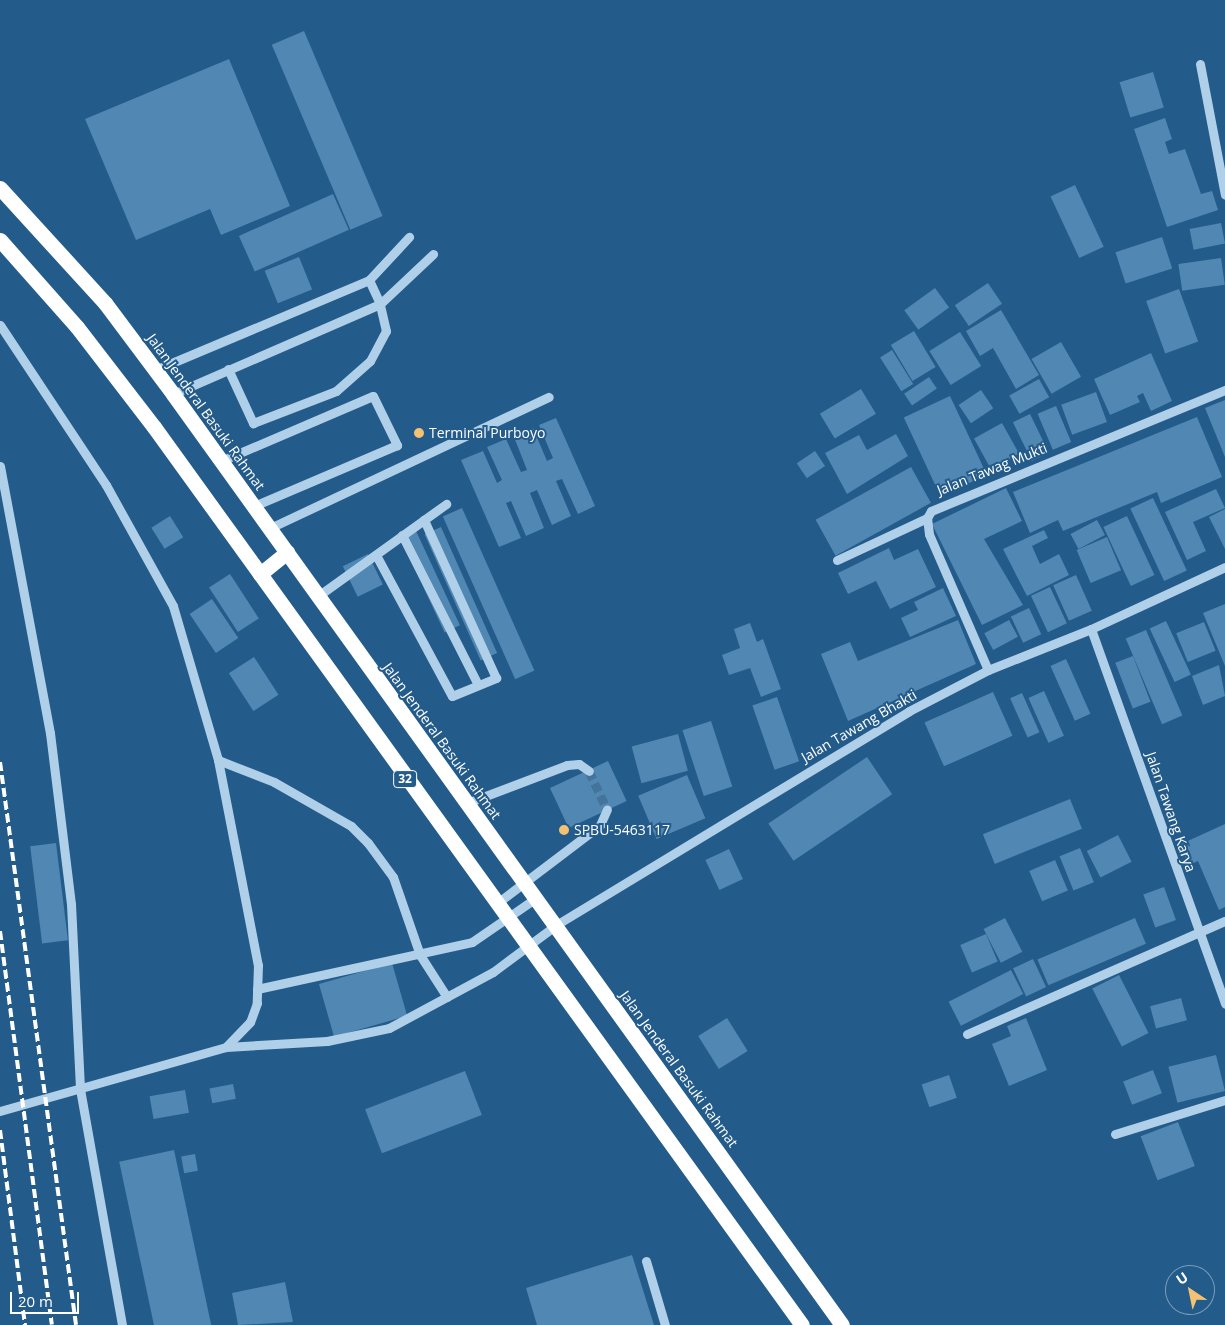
<!DOCTYPE html>
<style>
body{margin:0}
#map{position:relative;width:1225px;height:1325px;overflow:hidden;background:#235b8a;font-family:"Open Sans",sans-serif}
div>[style]{position:absolute}
.building>*{inset:0;background:#5087b3;transform-origin:0 0}
.minor-tunnel>*{height:9px;margin-top:-4.5px;transform-origin:0;background:repeating-linear-gradient(90deg,#44749c 0 9px,transparent 0 13.5px)}
.minor>*{height:9px;margin:-4.5px;padding:0 4.5px;transform-origin:4.5px;border-radius:4.5px;background:#b0d0ea}
.highway>*{height:15px;margin:-7.5px;padding:0 7.5px;transform-origin:7.5px;border-radius:7.5px;background:#fff}
.rail>*{height:4px;margin-top:-2px;transform-origin:0;background:repeating-linear-gradient(90deg,#fff 0 9px,transparent 0 13px)}
.dots>*{width:14px;height:14px;translate:-50% -50%;box-sizing:border-box;border:2px solid #235b8a;border-radius:50%}
span{translate:-50% -50%;white-space:nowrap;text-align:center;line-height:1.15;-webkit-text-stroke:4px #235b8a;paint-order:stroke}
.shield-label span{padding:1px 4px;background:#235b8a;border:1px solid;border-radius:4px;-webkit-text-stroke-width:0}
.shield-label{font-size:12px;color:#fff;font-weight:700}
.street-label{font-size:14px;color:#fff}
.poi-label{font-size:14px;color:#fff}
.left{translate:0 -50%;text-align:left}
.north{position:absolute;left:1165px;top:1265px;width:50px;height:50px;box-sizing:border-box;background:#235b8a;border:1px solid #7b9db9;border-radius:50%;rotate:326deg;font-size:14px;font-weight:700;line-height:20px;text-align:center;color:#fff}
.north::after{content:'';display:block;margin:auto;width:18px;height:22px;background:#f5c273;clip-path:polygon(50% 0,100% 100%,50% 72%,0 100%)}
.scale{position:absolute;left:10px;top:1292px;width:69px;height:22px;box-sizing:border-box;border:2px solid #fff;border-top:0;padding-left:6px;font-size:15px;line-height:18px;white-space:nowrap;color:#fff;-webkit-text-stroke:4px #235b8a;paint-order:stroke}
</style>
<div id="map">
<div class="building">
<i style="left:304px;top:31px;width:201px;height:35px;rotate:67deg"></i>
<i style="clip-path:polygon(229px 59px,290px 206px,221px 235px,210px 209px,136px 240px,85px 119px)"></i>
<i style="left:1153px;top:72px;width:37px;height:35px;rotate:73deg"></i>
<i style="clip-path:polygon(1165px 118px,1172px 139px,1165px 142px,1169px 154px,1185px 149px,1201px 194px,1212px 191px,1218px 210px,1167px 227px,1134px 129px)"></i>
<i style="left:1075px;top:185px;width:68px;height:27px;rotate:65deg"></i>
<i style="left:333px;top:194px;width:39px;height:103px;rotate:66deg"></i>
<i style="left:1221px;top:223px;width:21px;height:32px;rotate:79deg"></i>
<i style="left:1162px;top:237px;width:33px;height:49px;rotate:72deg"></i>
<i style="left:299px;top:257px;width:35px;height:37px;rotate:68deg"></i>
<i style="left:1221px;top:258px;width:27px;height:43px;rotate:82deg"></i>
<i style="left:988px;top:283px;width:25px;height:40px;rotate:56deg"></i>
<i style="left:935px;top:288px;width:24px;height:38px;rotate:54deg"></i>
<i style="left:1179px;top:289px;width:56px;height:35px;rotate:70deg"></i>
<i style="clip-path:polygon(1001px 310px,1039px 375px,1016px 389px,993px 348px,980px 356px,966px 331px)"></i>
<i style="left:914px;top:331px;width:42px;height:27px;rotate:59deg"></i>
<i style="left:960px;top:332px;width:40px;height:36px;rotate:58deg"></i>
<i style="left:1061px;top:342px;width:40px;height:34px;rotate:60deg"></i>
<i style="left:892px;top:350px;width:40px;height:14px;rotate:58deg"></i>
<i style="clip-path:polygon(1151px 353px,1172px 401px,1151px 411px,1143px 393px,1137px 396px,1140px 402px,1110px 415px,1094px 379px)"></i>
<i style="left:929px;top:377px;width:14px;height:30px;rotate:56deg"></i>
<i style="left:1039px;top:379px;width:21px;height:34px;rotate:61deg"></i>
<i style="left:861px;top:389px;width:29px;height:48px;rotate:59deg"></i>
<i style="left:981px;top:390px;width:22px;height:27px;rotate:56deg"></i>
<i style="left:1096px;top:392px;width:32px;height:37px;rotate:70deg"></i>
<i style="left:950px;top:396px;width:87px;height:51px;rotate:65deg"></i>
<i style="clip-path:polygon(1225px 400px,1225px 457px,1205px 408px)"></i>
<i style="left:1056px;top:406px;width:39px;height:20px;rotate:67deg"></i>
<i style="left:1030px;top:414px;width:43px;height:19px;rotate:64deg"></i>
<i style="clip-path:polygon(1197px 417px,1222px 477px,1161px 503px,1157px 492px,1063px 531px,1058px 520px,1030px 533px,1013px 492px)"></i>
<i style="clip-path:polygon(556px 418px,595px 506px,578px 514px,562px 479px,556px 481px,571px 516px,552px 525px,537px 490px,530px 493px,544px 528px,526px 536px,511px 501px,506px 503px,521px 538px,499px 547px,461px 460px,483px 451px,497px 483px,502px 480px,487px 447px,506px 439px,521px 472px,527px 470px,514px 437px,533px 428px,547px 461px,553px 458px,539px 425px)"></i>
<i style="left:1002px;top:423px;width:35px;height:32px;rotate:61deg"></i>
<i style="clip-path:polygon(896px 434px,908px 456px,847px 494px,825px 453px,859px 435px,867px 450px)"></i>
<i style="left:815px;top:451px;width:18px;height:22px;rotate:56deg"></i>
<i style="left:911px;top:467px;width:41px;height:109px;rotate:61deg"></i>
<i style="clip-path:polygon(1006px 488px,1022px 521px,984px 539px,1023px 605px,982px 625px,932px 524px)"></i>
<i style="clip-path:polygon(1216px 489px,1225px 508px,1193px 522px,1206px 551px,1187px 560px,1165px 512px)"></i>
<i style="left:1153px;top:498px;width:80px;height:25px;rotate:65deg"></i>
<i style="left:462px;top:508px;width:178px;height:21px;rotate:66deg"></i>
<i style="clip-path:polygon(1225px 509px,1225px 549px,1209px 517px)"></i>
<i style="left:170px;top:516px;width:25px;height:22px;rotate:58deg"></i>
<i style="left:1127px;top:516px;width:65px;height:26px;rotate:65deg"></i>
<i style="left:1097px;top:520px;width:17px;height:30px;rotate:62deg"></i>
<i style="left:441px;top:527px;width:138px;height:18px;rotate:66deg"></i>
<i style="clip-path:polygon(1044px 530px,1048px 538px,1032px 546px,1040px 564px,1059px 554px,1069px 575px,1027px 596px,1003px 549px)"></i>
<i style="left:416px;top:531px;width:104px;height:17px;rotate:65deg"></i>
<i style="left:1107px;top:537px;width:36px;height:33px;rotate:67deg"></i>
<i style="clip-path:polygon(889px 548px,894px 560px,918px 549px,936px 587px,890px 609px,876px 581px,848px 594px,838px 573px)"></i>
<i style="left:368px;top:554px;width:34px;height:28px;rotate:64deg"></i>
<i style="left:230px;top:574px;width:53px;height:25px;rotate:57deg"></i>
<i style="left:1076px;top:575px;width:39px;height:25px;rotate:66deg"></i>
<i style="left:1050px;top:587px;width:40px;height:21px;rotate:65deg"></i>
<i style="clip-path:polygon(943px 588px,956px 616px,910px 637px,901px 618px,918px 610px,914px 602px)"></i>
<i style="left:212px;top:599px;width:47px;height:27px;rotate:56deg"></i>
<i style="clip-path:polygon(1225px 604px,1225px 666px,1203px 613px)"></i>
<i style="left:1029px;top:608px;width:29px;height:20px;rotate:65deg"></i>
<i style="clip-path:polygon(958px 620px,976px 664px,848px 721px,821px 654px,850px 642px,858px 661px)"></i>
<i style="left:1009px;top:620px;width:19px;height:28px;rotate:62deg"></i>
<i style="left:1166px;top:621px;width:59px;height:18px;rotate:65deg"></i>
<i style="left:1204px;top:622px;width:31px;height:30px;rotate:68deg"></i>
<i style="clip-path:polygon(750px 623px,757px 642px,763px 639px,781px 689px,761px 697px,750px 668px,729px 675px,722px 655px,740px 648px,734px 629px)"></i>
<i style="left:1146px;top:630px;width:93px;height:22px;rotate:67deg"></i>
<i style="left:1133px;top:656px;width:49px;height:19px;rotate:69deg"></i>
<i style="left:254px;top:657px;width:45px;height:30px;rotate:57deg"></i>
<i style="left:1066px;top:659px;width:60px;height:17px;rotate:66deg"></i>
<i style="clip-path:polygon(1219px 665px,1225px 696px,1203px 705px,1192px 676px)"></i>
<i style="left:1044px;top:691px;width:49px;height:17px;rotate:66deg"></i>
<i style="left:993px;top:692px;width:48px;height:75px;rotate:66deg"></i>
<i style="left:1022px;top:693px;width:43px;height:13px;rotate:66deg"></i>
<i style="left:777px;top:697px;width:68px;height:26px;rotate:71deg"></i>
<i style="left:711px;top:721px;width:69px;height:30px;rotate:72deg"></i>
<i style="left:678px;top:734px;width:38px;height:48px;rotate:75deg"></i>
<i style="left:867px;top:757px;width:45px;height:119px;rotate:56deg"></i>
<i style="left:608px;top:761px;width:44px;height:64px;rotate:65deg"></i>
<i style="left:687px;top:775px;width:47px;height:53px;rotate:67deg"></i>
<i style="left:1070px;top:799px;width:32px;height:94px;rotate:68deg"></i>
<i style="clip-path:polygon(1225px 824px,1225px 907px,1219px 910px,1198px 861px,1189px 865px,1179px 845px)"></i>
<i style="left:1118px;top:835px;width:30px;height:35px;rotate:63deg"></i>
<i style="left:56px;top:843px;width:98px;height:26px;rotate:83deg"></i>
<i style="left:1080px;top:848px;width:37px;height:22px;rotate:68deg"></i>
<i style="left:729px;top:849px;width:33px;height:26px;rotate:65deg"></i>
<i style="left:1055px;top:860px;width:33px;height:28px;rotate:67deg"></i>
<i style="left:1164px;top:887px;width:35px;height:22px;rotate:70deg"></i>
<i style="left:1005px;top:918px;width:38px;height:24px;rotate:63deg"></i>
<i style="left:1135px;top:918px;width:28px;height:106px;rotate:67deg"></i>
<i style="left:986px;top:934px;width:30px;height:28px;rotate:67deg"></i>
<i style="left:1033px;top:959px;width:31px;height:22px;rotate:65deg"></i>
<i style="left:392px;top:963px;width:55px;height:76px;rotate:74deg"></i>
<i style="left:1011px;top:970px;width:27px;height:70px;rotate:63deg"></i>
<i style="left:1119px;top:975px;width:65px;height:30px;rotate:63deg"></i>
<i style="left:1181px;top:998px;width:23px;height:32px;rotate:75deg"></i>
<i style="left:727px;top:1018px;width:39px;height:34px;rotate:58deg"></i>
<i style="clip-path:polygon(1026px 1018px,1047px 1070px,1009px 1086px,992px 1044px,1011px 1036px,1007px 1026px)"></i>
<i style="left:1216px;top:1055px;width:37px;height:49px;rotate:76deg"></i>
<i style="left:1153px;top:1070px;width:25px;height:32px;rotate:69deg"></i>
<i style="left:465px;top:1071px;width:47px;height:107px;rotate:69deg"></i>
<i style="left:949px;top:1075px;width:24px;height:29px;rotate:71deg"></i>
<i style="left:233px;top:1084px;width:15px;height:24px;rotate:79deg"></i>
<i style="left:185px;top:1090px;width:23px;height:36px;rotate:80deg"></i>
<i style="left:1178px;top:1122px;width:47px;height:40px;rotate:69deg"></i>
<i style="left:174px;top:1150px;width:179px;height:56px;rotate:78deg"></i>
<i style="left:195px;top:1154px;width:17px;height:14px;rotate:80deg"></i>
<i style="clip-path:polygon(632px 1255px,654px 1325px,537px 1325px,526px 1288px)"></i>
<i style="clip-path:polygon(285px 1282px,293px 1322px,238px 1325px,232px 1293px)"></i>
</div>
<div class="minor-tunnel">
<i style="left:589px;top:771px;width:42px;rotate:64.7deg"></i>
</div>
<div class="minor">
<i style="left:1200px;top:64px;width:133px;rotate:79.2deg"></i>
<i style="left:369px;top:280px;width:59px;rotate:-47.1deg"></i>
<i style="left:0;top:325px;width:192px;rotate:56.5deg"></i>
<i style="left:106px;top:485px;width:138px;rotate:61deg"></i>
<i style="left:173px;top:606px;width:160px;rotate:73.7deg"></i>
<i style="left:218px;top:760px;width:209px;rotate:79deg"></i>
<i style="left:258px;top:965px;width:38px;rotate:92deg"></i>
<i style="left:257px;top:1003px;width:20px;rotate:110deg"></i>
<i style="left:250px;top:1022px;width:35px;rotate:134deg"></i>
<i style="left:226px;top:1047px;width:235px;rotate:164.2deg"></i>
<i style="left:228px;top:369px;width:60px;rotate:65.2deg"></i>
<i style="left:253px;top:423px;width:89px;rotate:-21.1deg"></i>
<i style="left:336px;top:391px;width:45px;rotate:-41.4deg"></i>
<i style="left:370px;top:361px;width:34px;rotate:-62deg"></i>
<i style="left:386px;top:331px;width:28px;rotate:-103deg"></i>
<i style="left:380px;top:304px;width:73px;rotate:-43.3deg"></i>
<i style="left:155px;top:370px;width:232px;rotate:-22.8deg"></i>
<i style="left:369px;top:280px;width:26px;rotate:65deg"></i>
<i style="left:380px;top:304px;width:226px;rotate:156.5deg"></i>
<i style="left:221px;top:461px;width:165px;rotate:-23.2deg"></i>
<i style="left:373px;top:396px;width:55px;rotate:63.9deg"></i>
<i style="left:397px;top:445px;width:155px;rotate:156.9deg"></i>
<i style="left:0;top:466px;width:272px;rotate:79.4deg"></i>
<i style="left:50px;top:733px;width:172px;rotate:83deg"></i>
<i style="left:71px;top:904px;width:185px;rotate:87.2deg"></i>
<i style="left:80px;top:1089px;width:240px;rotate:79.9deg"></i>
<i style="left:270px;top:528px;width:308px;rotate:-25.2deg"></i>
<i style="left:402px;top:535px;width:168px;rotate:63.1deg"></i>
<i style="left:376px;top:555px;width:160px;rotate:61.7deg"></i>
<i style="left:452px;top:696px;width:48px;rotate:-22.2deg"></i>
<i style="left:496px;top:678px;width:174px;rotate:-114.5deg"></i>
<i style="left:837px;top:560px;width:99px;rotate:-25deg"></i>
<i style="left:318px;top:596px;width:158px;rotate:-35.7deg"></i>
<i style="left:1091px;top:629px;width:398px;rotate:70.3deg"></i>
<i style="left:988px;top:670px;width:148px;rotate:-113.5deg"></i>
<i style="left:929px;top:534px;width:16px;rotate:-97deg"></i>
<i style="left:927px;top:518px;width:8px;rotate:-60deg"></i>
<i style="left:931px;top:511px;width:318px;rotate:-22.4deg"></i>
<i style="left:218px;top:760px;width:60px;rotate:21.4deg"></i>
<i style="left:274px;top:782px;width:89px;rotate:29.7deg"></i>
<i style="left:351px;top:826px;width:24px;rotate:45deg"></i>
<i style="left:368px;top:843px;width:42px;rotate:53.7deg"></i>
<i style="left:393px;top:877px;width:83px;rotate:70.9deg"></i>
<i style="left:420px;top:955px;width:50px;rotate:57.3deg"></i>
<i style="left:467px;top:803px;width:107px;rotate:-20.8deg"></i>
<i style="left:567px;top:765px;width:12px;rotate:-5deg"></i>
<i style="left:579px;top:764px;width:12px;rotate:35deg"></i>
<i style="left:496px;top:904px;width:131px;rotate:-37.2deg"></i>
<i style="left:600px;top:825px;width:17px;rotate:-66deg"></i>
<i style="left:257px;top:989px;width:220px;rotate:-12.3deg"></i>
<i style="left:472px;top:942px;width:78px;rotate:-34.5deg"></i>
<i style="left:967px;top:1034px;width:282px;rotate:-23.7deg"></i>
<i style="left:226px;top:1047px;width:101px;rotate:-3.4deg"></i>
<i style="left:327px;top:1041px;width:63px;rotate:-11.8deg"></i>
<i style="left:389px;top:1028px;width:118px;rotate:-28.3deg"></i>
<i style="left:493px;top:972px;width:79px;rotate:-36.7deg"></i>
<i style="left:556px;top:925px;width:413px;rotate:-31.2deg"></i>
<i style="left:909px;top:711px;width:89px;rotate:-27.4deg"></i>
<i style="left:988px;top:670px;width:111px;rotate:-21.7deg"></i>
<i style="left:1091px;top:629px;width:148px;rotate:-24.8deg"></i>
<i style="left:1115px;top:1134px;width:115px;rotate:-17.2deg"></i>
<i style="left:646px;top:1261px;width:67px;rotate:73.5deg"></i>
</div>
<div class="highway">
<i style="left:0;top:188px;width:156px;rotate:47.6deg"></i>
<i style="left:105px;top:303px;width:114px;rotate:53.2deg"></i>
<i style="left:173px;top:394px;width:1146px;rotate:54.3deg"></i>
<i style="left:0;top:240px;width:116px;rotate:48.5deg"></i>
<i style="left:77px;top:327px;width:126px;rotate:52.4deg"></i>
<i style="left:154px;top:427px;width:1107px;rotate:54.19deg"></i>
<i style="left:260px;top:574px;width:35px;rotate:-39deg"></i>
</div>
<div class="rail">
<i style="left:0;top:762px;width:568px;rotate:82.31deg"></i>
<i style="left:0;top:931px;width:397px;rotate:82.5deg"></i>
<i style="left:0;top:1130px;width:197px;rotate:82.7deg"></i>
</div>
<div class="dots">
<i style="left:419px;top:433px;background:#f5c273"></i>
<i style="left:564px;top:830px;background:#f5c273"></i>
</div>
<div class="shield-label">
<span style="left:405px;top:779px">32</span>
</div>
<div class="street-label">
<span style="left:206px;top:412px;rotate:54deg">Jalan Jenderal Basuki Rahmat</span>
<span style="left:992px;top:469px;rotate:-22deg">Jalan Tawag Mukti</span>
<span style="left:859px;top:726px;rotate:-30deg">Jalan Tawang Bhakti</span>
<span style="left:442px;top:741px;rotate:54deg">Jalan Jenderal Basuki Rahmat</span>
<span style="left:1171px;top:812px;rotate:71deg">Jalan Tawang Karya</span>
<span style="left:679px;top:1069px;rotate:54deg">Jalan Jenderal Basuki Rahmat</span>
</div>
<div class="poi-label">
<span class="left" style="left:429px;top:433px">Terminal Purboyo</span>
<span class="left" style="left:574px;top:830px">SPBU-5463117</span>
</div>
<div class="north">U</div>
<div class="scale">20 m</div>
</div>
